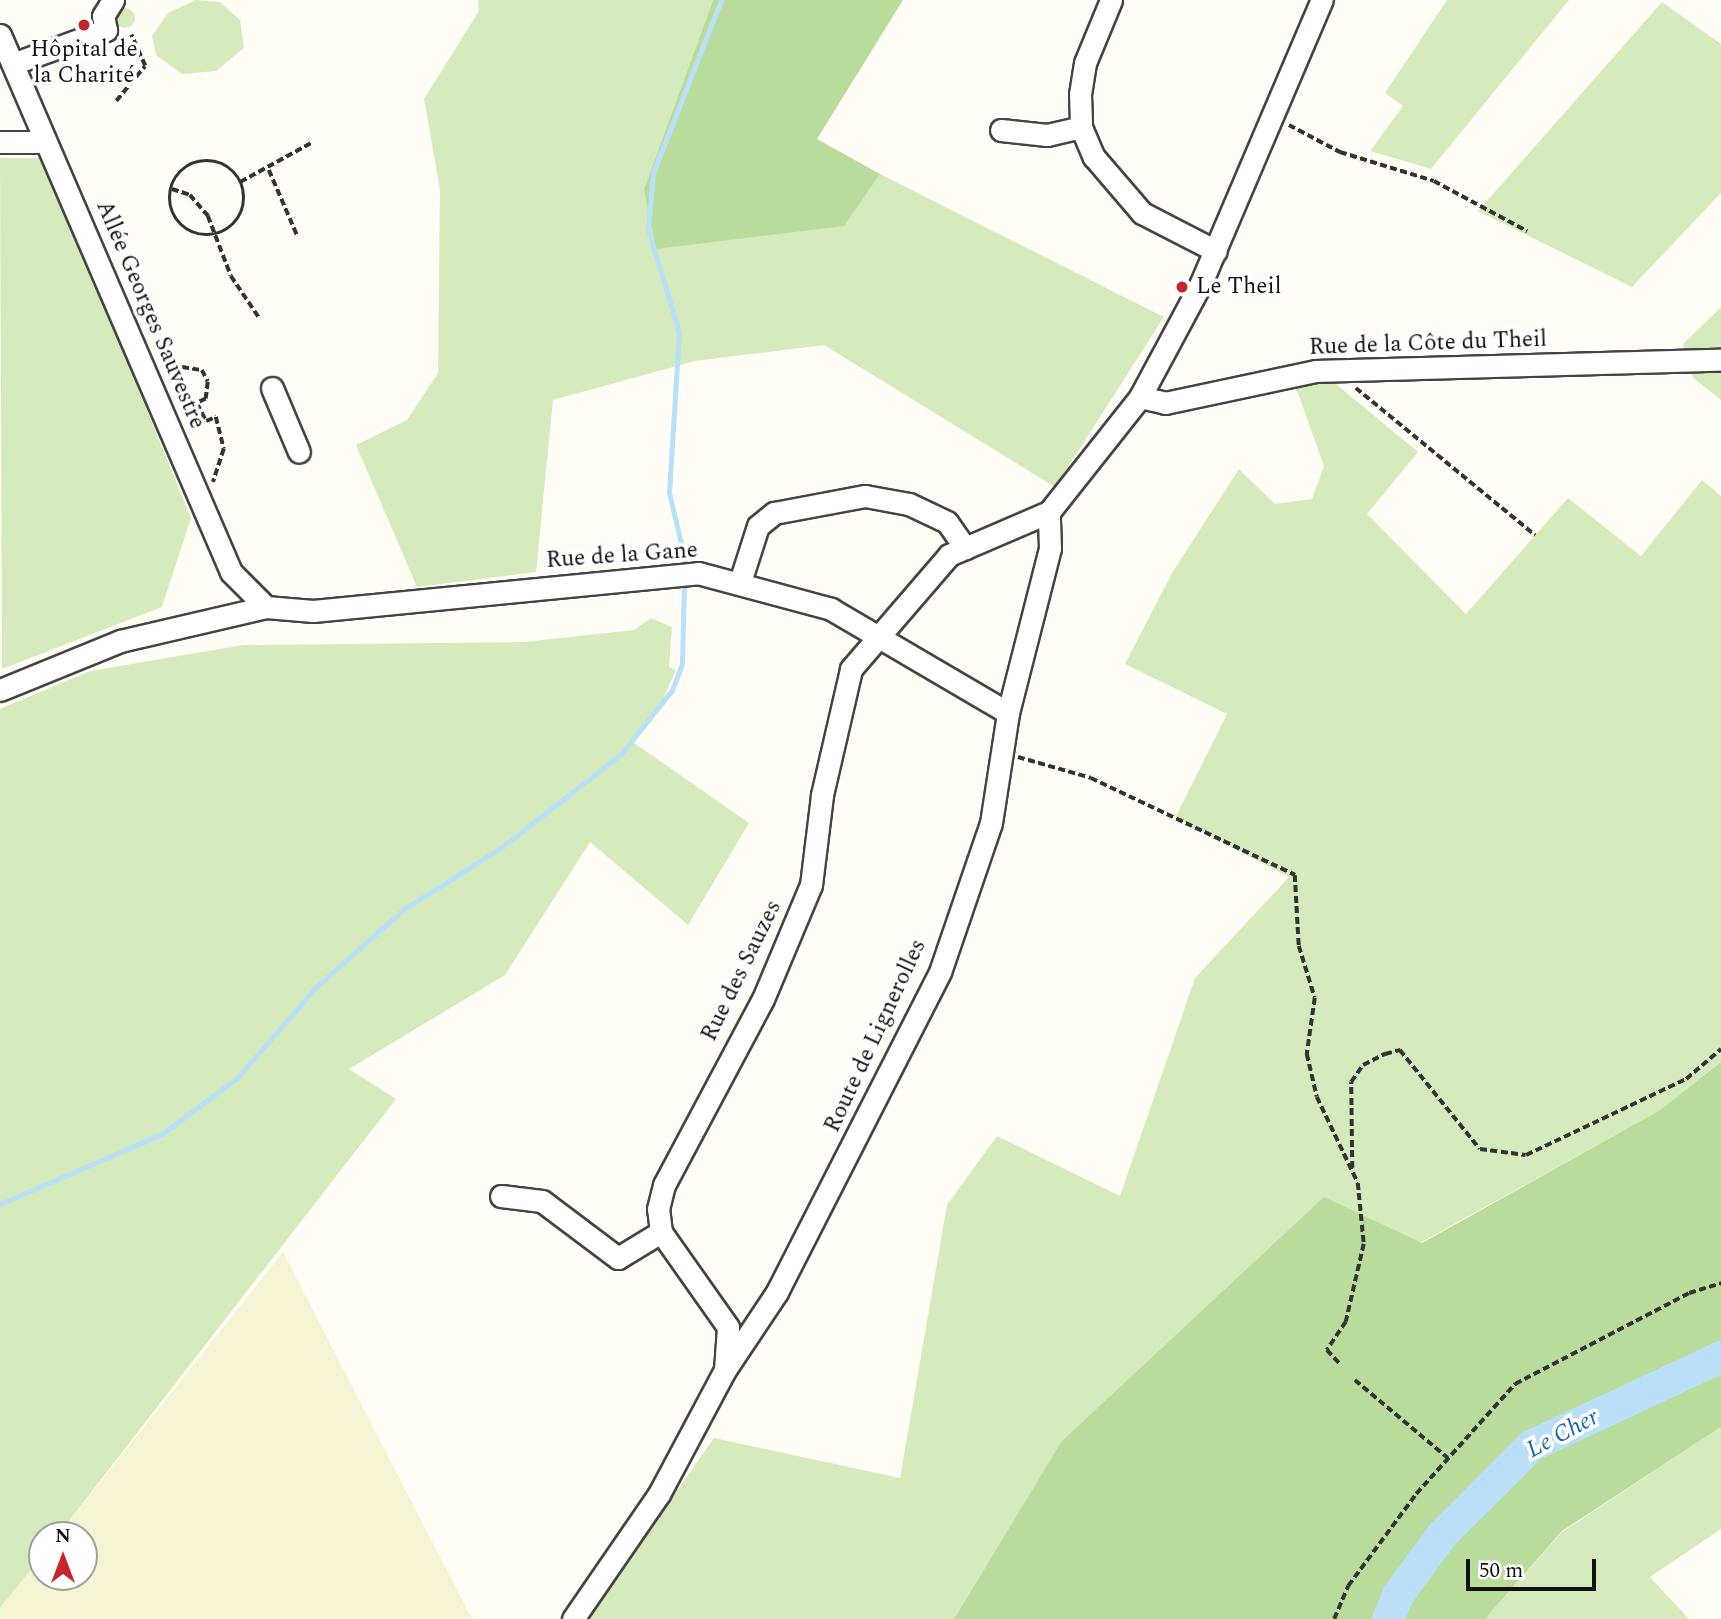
<!DOCTYPE html>
<meta charset="utf-8">
<style>
body{margin:0}
#map{position:relative;width:1721px;height:1619px;overflow:hidden;background:#fffdf5;font-family:Spectral,serif}
div>[style]{position:absolute}
.farmland>*{inset:0;background:#f6f3d4}
.green>*{inset:0;background:#d5ebbd}
.round{border-radius:50%}
.forest>*{inset:0;background:#b9dc9c}
.stream>*{height:5px;margin:-2.5px;padding:0 2.5px;transform-origin:2.5px;border-radius:2.5px;background:#b9e0f7}
.river>*{height:32px;margin:-16px;padding:0 16px;transform-origin:16px;border-radius:16px;background:#b9e0f7}
.path>*{height:3.5px;margin-top:-1.75px;transform-origin:0;background:repeating-linear-gradient(90deg,#333 0 7px,transparent 0 10.5px)}
.path>.ring{margin:-1.75px;padding:0;box-sizing:content-box;background:none;border:3.5px solid #333;border-radius:50%}
.roads{filter:drop-shadow(2px 0 #444) drop-shadow(-2px 0 #444) drop-shadow(0 2px #444) drop-shadow(0 -2px #444)}
.minor>*{height:21px;margin:-10.5px;padding:0 10.5px;transform-origin:10.5px;border-radius:10.5px;background:#fff}
.dots>*{width:19px;height:19px;translate:-50% -50%;box-sizing:border-box;border:4px solid #fff;border-radius:50%}
span{translate:-50% -50%;white-space:nowrap;text-align:center;line-height:1.15;-webkit-text-stroke:7px #fff;paint-order:stroke}
.poi-label{font-size:23px;color:#111}
.left{translate:0 -50%;text-align:left}
.street-label{font-size:23px;color:#111}
.water-label{font-size:24px;color:#1768a6;font-style:italic}
.north{position:absolute;left:28px;top:1521px;width:70px;height:70px;box-sizing:border-box;background:#fff;border:2px solid #a0a0a0;border-radius:50%;rotate:0deg;font-size:19px;font-weight:700;line-height:28px;text-align:center;color:#111}
.north::after{content:'';display:block;margin:auto;width:24px;height:32px;background:#c4262e;clip-path:polygon(50% 0,100% 100%,50% 72%,0 100%)}
.scale{position:absolute;left:1466px;top:1559px;width:130px;height:32px;box-sizing:border-box;border:4px solid #111;border-top:0;padding-left:9px;font-size:21px;line-height:24px;white-space:nowrap;color:#111;-webkit-text-stroke:5px #fff;paint-order:stroke}
</style>
<div id="map">
<div class="farmland">
<i style="clip-path:polygon(283px 1252px,472px 1619px,0 1619px,0 1608px,42px 1556px,42px 1577px,84px 1577px,84px 1535px,58px 1535px)"></i>
</div>
<div class="green">
<i style="clip-path:polygon(196px 0,220px 2px,240px 20px,244px 48px,216px 71px,182px 74px,156px 55px,152px 36px,168px 13px)"></i>
<i style="clip-path:polygon(478px 0,713px 0,644px 189px,843px 226px,880px 174px,1164px 317px,1055px 487px,824px 345px,695px 361px,553px 400px,536px 572px,417px 587px,356px 445px,407px 420px,438px 373px,440px 190px,424px 99px,479px 11px)"></i>
<i style="clip-path:polygon(1447px 0,1569px 0,1431px 169px,1370px 151px,1403px 106px,1385px 93px)"></i>
<i style="clip-path:polygon(1662px 2px,1721px 44px,1721px 193px,1632px 287px,1478px 211px)"></i>
<i class="round" style="left:115px;top:8px;width:20px;height:20px"></i>
<i style="clip-path:polygon(0 158px,44px 158px,191px 518px,162px 607px,2px 669px)"></i>
<i style="clip-path:polygon(1721px 307px,1721px 400px,1693px 378px,1683px 344px)"></i>
<i style="clip-path:polygon(1330px 379px,1418px 452px,1367px 514px,1466px 614px,1568px 498px,1641px 556px,1702px 480px,1721px 496px,1721px 1062px,1660px 1110px,1061px 1442px,954px 1619px,587px 1619px,714px 1438px,900px 1478px,947px 1205px,997px 1136px,1120px 1196px,1195px 978px,1289px 877px,1175px 818px,1227px 714px,1125px 664px,1172px 573px,1239px 469px,1275px 504px,1312px 499px,1324px 466px,1295px 385px)"></i>
<i style="clip-path:polygon(651px 618px,672px 627px,669px 667px,676px 670px,657px 713px,630px 740px,749px 823px,688px 925px,590px 842px,505px 975px,349px 1069px,396px 1099px,58px 1535px,42px 1535px,42px 1556px,0 1608px,0 709px,90px 671px,243px 645px,524px 642px,634px 630px)"></i>
<i style="clip-path:polygon(1721px 1427px,1721px 1529px,1650px 1577px,1689px 1619px,1485px 1619px,1562px 1532px)"></i>
</div>
<div class="forest">
<i style="clip-path:polygon(713px 0,903px 0,817px 139px,880px 174px,844px 226px,656px 249px,644px 189px)"></i>
<i style="clip-path:polygon(1721px 1062px,1721px 1427px,1562px 1531px,1485px 1619px,954px 1619px,1061px 1442px,1324px 1197px,1422px 1243px,1660px 1110px)"></i>
</div>
<div class="stream">
<i style="left:685px;top:561px;width:71px;rotate:-103.1deg"></i>
<i style="left:669px;top:492px;width:160px;rotate:-86.4deg"></i>
<i style="left:679px;top:332px;width:108px;rotate:-106.8deg"></i>
<i style="left:648px;top:229px;width:56px;rotate:-84.9deg"></i>
<i style="left:653px;top:173px;width:186px;rotate:-68.5deg"></i>
<i style="left:0;top:1204px;width:176px;rotate:-23.4deg"></i>
<i style="left:162px;top:1134px;width:94px;rotate:-36.7deg"></i>
<i style="left:237px;top:1078px;width:121px;rotate:-49deg"></i>
<i style="left:316px;top:987px;width:118px;rotate:-41.6deg"></i>
<i style="left:404px;top:909px;width:116px;rotate:-32.3deg"></i>
<i style="left:502px;top:847px;width:151px;rotate:-38deg"></i>
<i style="left:621px;top:754px;width:82px;rotate:-51.4deg"></i>
<i style="left:672px;top:690px;width:28px;rotate:-69deg"></i>
<i style="left:682px;top:664px;width:80px;rotate:-88.6deg"></i>
</div>
<div class="river">
<i style="left:1388px;top:1619px;width:26px;rotate:-67deg"></i>
<i style="left:1398px;top:1595px;width:76px;rotate:-53.6deg"></i>
<i style="left:1443px;top:1534px;width:124px;rotate:-45deg"></i>
<i style="left:1531px;top:1446px;width:210px;rotate:-25.1deg"></i>
</div>
<div class="path">
<i style="left:116px;top:101px;width:45px;rotate:-50.4deg"></i>
<i style="left:145px;top:66px;width:34px;rotate:-114deg"></i>
<i style="left:1289px;top:125px;width:58px;rotate:27.9deg"></i>
<i style="left:1340px;top:152px;width:98px;rotate:17.1deg"></i>
<i style="left:1434px;top:181px;width:106px;rotate:28.3deg"></i>
<i class="ring" style="left:170px;top:161px;width:70.5px;height:70.5px"></i>
<i style="left:269px;top:170px;width:71px;rotate:66.7deg"></i>
<i style="left:240px;top:182px;width:83px;rotate:-28.7deg"></i>
<i style="left:172px;top:189px;width:19px;rotate:18deg"></i>
<i style="left:190px;top:195px;width:28px;rotate:49deg"></i>
<i style="left:208px;top:216px;width:64px;rotate:69deg"></i>
<i style="left:231px;top:276px;width:52px;rotate:56deg"></i>
<i style="left:182px;top:367px;width:20px;rotate:9deg"></i>
<i style="left:202px;top:370px;width:13px;rotate:63deg"></i>
<i style="left:208px;top:382px;width:17px;rotate:97deg"></i>
<i style="left:206px;top:399px;width:10px;rotate:156deg"></i>
<i style="left:197px;top:403px;width:20px;rotate:63deg"></i>
<i style="left:206px;top:421px;width:11px;rotate:-22deg"></i>
<i style="left:216px;top:417px;width:33px;rotate:76deg"></i>
<i style="left:224px;top:449px;width:35px;rotate:108deg"></i>
<i style="left:1356px;top:388px;width:232px;rotate:39.4deg"></i>
<i style="left:1018px;top:757px;width:76px;rotate:16deg"></i>
<i style="left:1091px;top:778px;width:226px;rotate:25.4deg"></i>
<i style="left:1295px;top:875px;width:71px;rotate:86.8deg"></i>
<i style="left:1299px;top:946px;width:54px;rotate:72.9deg"></i>
<i style="left:1315px;top:998px;width:57px;rotate:98.1deg"></i>
<i style="left:1307px;top:1054px;width:44px;rotate:76.9deg"></i>
<i style="left:1317px;top:1097px;width:95px;rotate:64.5deg"></i>
<i style="left:1358px;top:1183px;width:61px;rotate:84.4deg"></i>
<i style="left:1364px;top:1244px;width:80px;rotate:103deg"></i>
<i style="left:1346px;top:1322px;width:34px;rotate:124deg"></i>
<i style="left:1327px;top:1350px;width:18px;rotate:47deg"></i>
<i style="left:1352px;top:1168px;width:86px;rotate:-90.7deg"></i>
<i style="left:1351px;top:1082px;width:21px;rotate:-55deg"></i>
<i style="left:1363px;top:1065px;width:25px;rotate:-27deg"></i>
<i style="left:1385px;top:1054px;width:16px;rotate:-15deg"></i>
<i style="left:1400px;top:1050px;width:127px;rotate:51.1deg"></i>
<i style="left:1480px;top:1149px;width:46px;rotate:7.4deg"></i>
<i style="left:1526px;top:1155px;width:177px;rotate:-25.4deg"></i>
<i style="left:1686px;top:1079px;width:46px;rotate:-40.6deg"></i>
<i style="left:1355px;top:1380px;width:121px;rotate:40deg"></i>
<i style="left:1334px;top:1619px;width:36px;rotate:-67deg"></i>
<i style="left:1348px;top:1586px;width:114px;rotate:-53.5deg"></i>
<i style="left:1416px;top:1494px;width:148px;rotate:-48deg"></i>
<i style="left:1515px;top:1384px;width:196px;rotate:-27.6deg"></i>
<i style="left:1689px;top:1293px;width:34px;rotate:-17deg"></i>
</div>
<div class="roads">
<div class="minor">
<i style="left:1111px;top:0;width:68px;rotate:112.4deg"></i>
<i style="left:1085px;top:63px;width:31px;rotate:99deg"></i>
<i style="left:1080px;top:94px;width:33px;rotate:88deg"></i>
<i style="left:1081px;top:127px;width:33px;rotate:67deg"></i>
<i style="left:1094px;top:157px;width:74px;rotate:49.4deg"></i>
<i style="left:1142px;top:213px;width:83px;rotate:27.2deg"></i>
<i style="left:0;top:35px;width:585px;rotate:66.72deg"></i>
<i style="left:231px;top:572px;width:49px;rotate:45deg"></i>
<i style="left:15px;top:63px;width:97px;rotate:-19.9deg"></i>
<i style="left:106px;top:30px;width:14px;rotate:-102deg"></i>
<i style="left:103px;top:16px;width:19px;rotate:-58deg"></i>
<i style="left:1001px;top:130px;width:46px;rotate:6.2deg"></i>
<i style="left:1047px;top:135px;width:35px;rotate:-13deg"></i>
<i style="left:0;top:142px;width:45px"></i>
<i style="left:272px;top:388px;width:69px;rotate:67.1deg"></i>
<i style="left:1140px;top:397px;width:26px;rotate:13deg"></i>
<i style="left:1165px;top:403px;width:154px;rotate:-12deg"></i>
<i style="left:1316px;top:371px;width:405px;rotate:-1.6deg"></i>
<i style="left:740px;top:582px;width:59px;rotate:-72.2deg"></i>
<i style="left:758px;top:526px;width:21px;rotate:-39deg"></i>
<i style="left:774px;top:513px;width:93px;rotate:-10.6deg"></i>
<i style="left:865px;top:496px;width:45px;rotate:10.3deg"></i>
<i style="left:909px;top:504px;width:42px;rotate:25.3deg"></i>
<i style="left:947px;top:522px;width:32px;rotate:55deg"></i>
<i style="left:0;top:690px;width:130px;rotate:-22.2deg"></i>
<i style="left:120px;top:641px;width:150px;rotate:-13.1deg"></i>
<i style="left:266px;top:607px;width:47px;rotate:4.9deg"></i>
<i style="left:313px;top:611px;width:387px;rotate:-5.6deg"></i>
<i style="left:698px;top:573px;width:138px;rotate:15.1deg"></i>
<i style="left:831px;top:609px;width:205px;rotate:30.4deg"></i>
<i style="left:501px;top:1196px;width:41px;rotate:7deg"></i>
<i style="left:542px;top:1201px;width:95px;rotate:36.9deg"></i>
<i style="left:618px;top:1258px;width:50px;rotate:-31.2deg"></i>
<i style="left:725px;top:1370px;width:43px;rotate:-86deg"></i>
<i style="left:728px;top:1327px;width:116px;rotate:-125.2deg"></i>
<i style="left:661px;top:1232px;width:23px;rotate:-97deg"></i>
<i style="left:658px;top:1209px;width:25px;rotate:-76deg"></i>
<i style="left:664px;top:1185px;width:211px;rotate:-62deg"></i>
<i style="left:763px;top:999px;width:124px;rotate:-67.2deg"></i>
<i style="left:811px;top:885px;width:91px;rotate:-83deg"></i>
<i style="left:822px;top:795px;width:129px;rotate:-77deg"></i>
<i style="left:851px;top:669px;width:150px;rotate:-49.3deg"></i>
<i style="left:949px;top:555px;width:109px;rotate:-23.3deg"></i>
<i style="left:1049px;top:512px;width:147px;rotate:-51.6deg"></i>
<i style="left:1140px;top:397px;width:129px;rotate:-61.8deg"></i>
<i style="left:1201px;top:283px;width:308px;rotate:-66.9deg"></i>
<i style="left:573px;top:1619px;width:152px;rotate:-55.5deg"></i>
<i style="left:659px;top:1494px;width:140px;rotate:-62deg"></i>
<i style="left:725px;top:1370px;width:94px;rotate:-56.3deg"></i>
<i style="left:777px;top:1292px;width:359px;rotate:-63deg"></i>
<i style="left:940px;top:972px;width:157px;rotate:-71.1deg"></i>
<i style="left:991px;top:823px;width:111px;rotate:-81.2deg"></i>
<i style="left:1008px;top:713px;width:170px;rotate:-75.7deg"></i>
<i style="left:1050px;top:548px;width:36px;rotate:-92deg"></i>
</div>
</div>
<div class="dots">
<i style="left:84px;top:25px;background:#c4262e"></i>
<i style="left:1182px;top:287px;background:#c4262e"></i>
</div>
<div class="poi-label">
<span style="left:84px;top:63px">Hôpital de<br>la Charité</span>
<span class="left" style="left:1196px;top:287px">Le Theil</span>
</div>
<div class="street-label">
<span style="left:150px;top:315px;rotate:67deg">Allée Georges Sauvestre</span>
<span style="left:1428px;top:344px;rotate:-2deg">Rue de la Côte du Theil</span>
<span style="left:622px;top:556px;rotate:-4deg">Rue de la Gane</span>
<span style="left:742px;top:971px;rotate:-64deg">Rue des Sauzes</span>
<span style="left:876px;top:1036px;rotate:-65deg">Route de Lignerolles</span>
</div>
<div class="water-label">
<span style="left:1563px;top:1434px;rotate:-28deg">Le Cher</span>
</div>
<div class="north">N</div>
<div class="scale">50 m</div>
</div>
